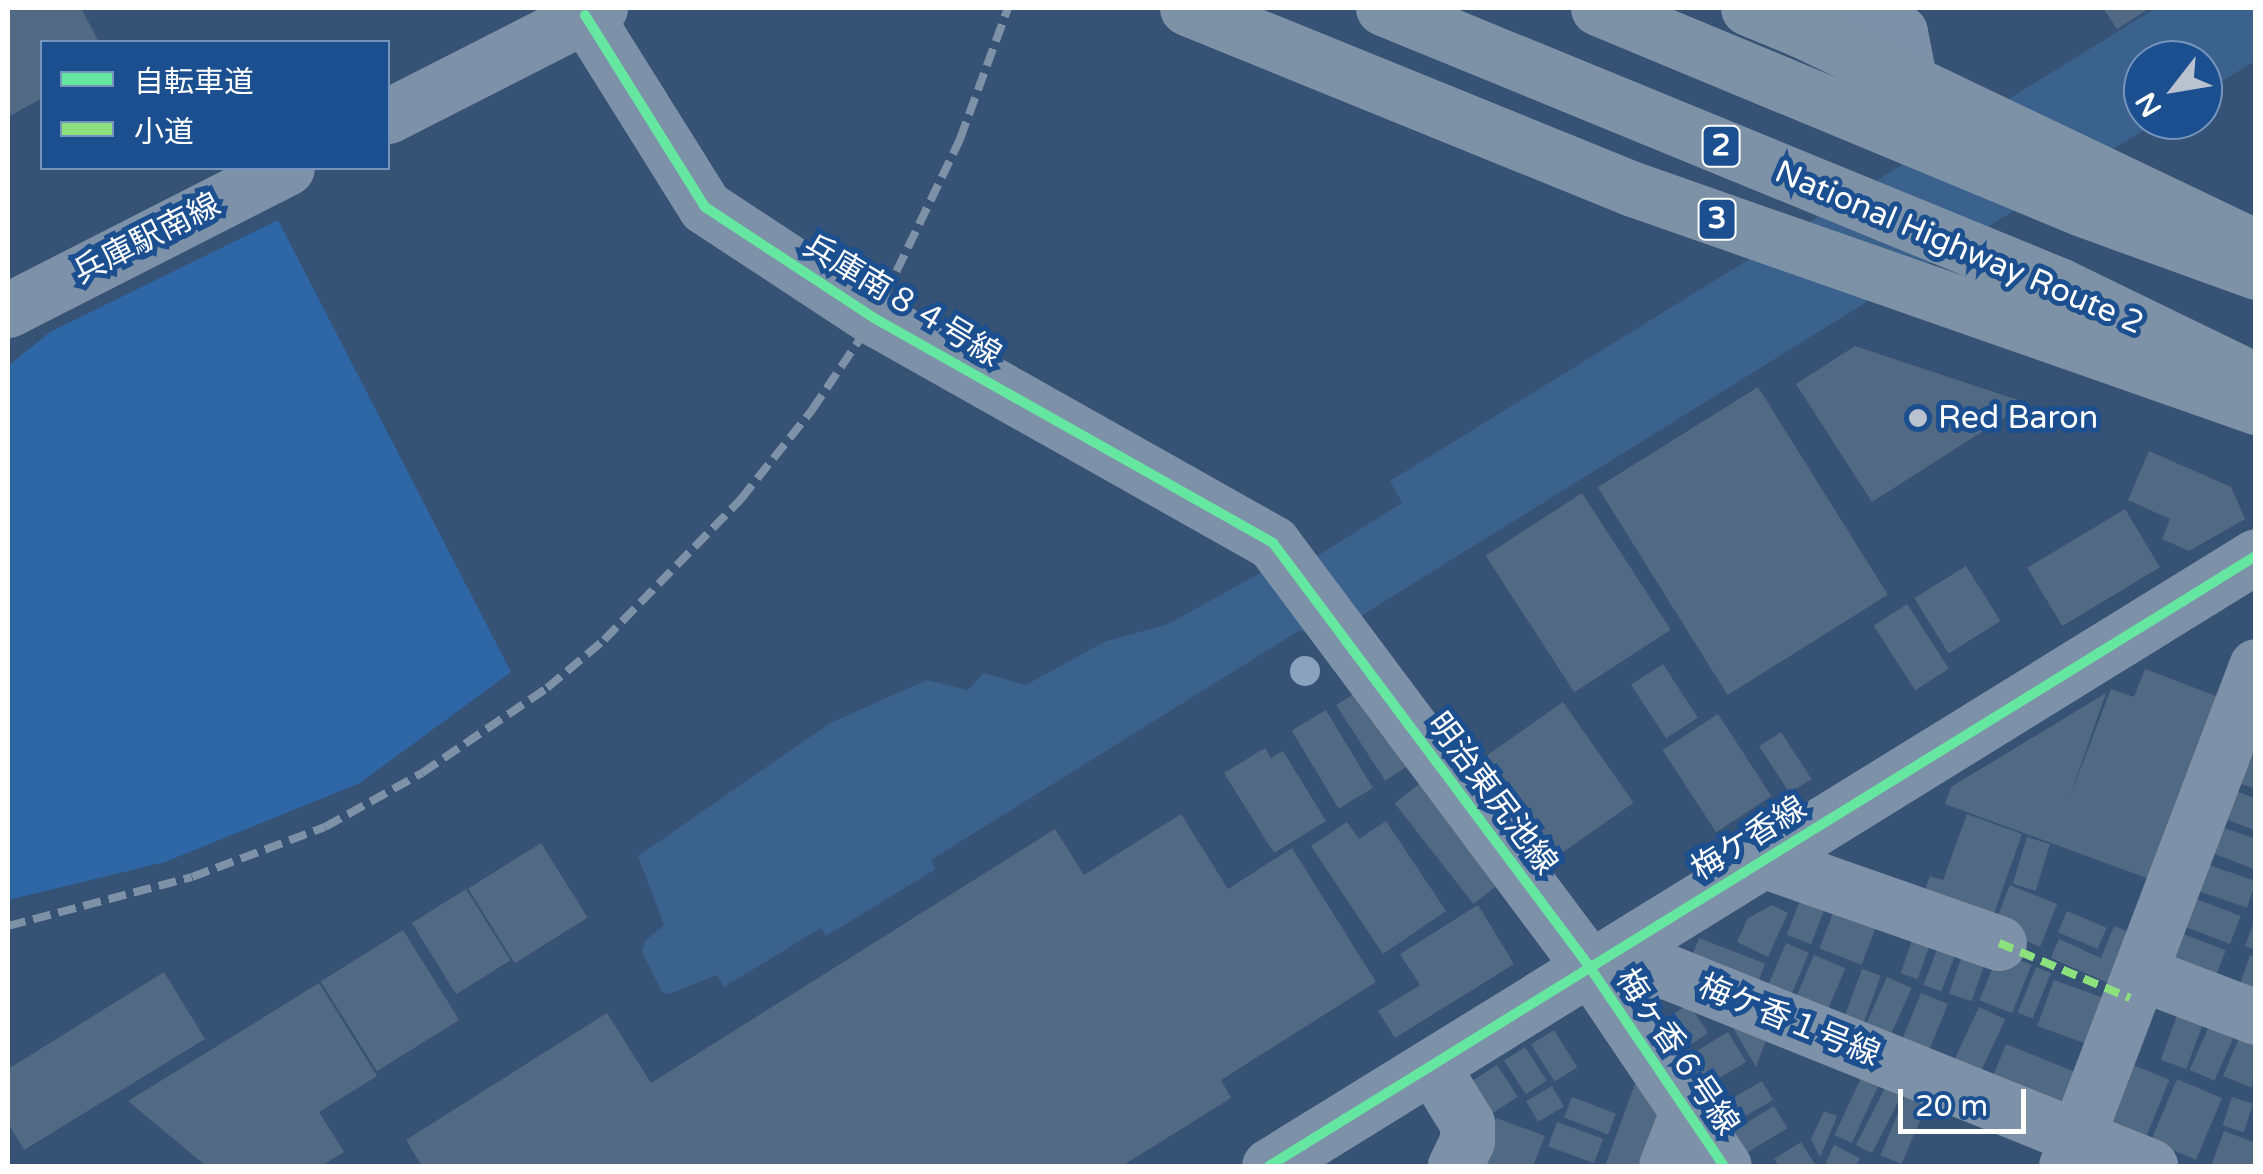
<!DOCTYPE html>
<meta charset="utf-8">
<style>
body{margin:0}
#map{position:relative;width:2263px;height:1174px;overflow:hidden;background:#365274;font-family:"Varela Round","Noto Sans JP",sans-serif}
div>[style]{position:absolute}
.green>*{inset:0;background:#2f66a5}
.water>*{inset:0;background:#3b618d}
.building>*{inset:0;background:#526984;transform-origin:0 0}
.minor>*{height:55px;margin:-27.5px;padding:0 27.5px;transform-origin:27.5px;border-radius:27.5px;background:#7d92a8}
.highway>*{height:55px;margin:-27.5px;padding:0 27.5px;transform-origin:27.5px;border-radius:27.5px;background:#7e92a7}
.rail>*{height:8px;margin-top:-4px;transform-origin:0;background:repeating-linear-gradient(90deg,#7e92a7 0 18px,transparent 0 26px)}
.highway-bridge>*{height:55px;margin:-27.5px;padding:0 27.5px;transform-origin:27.5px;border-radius:27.5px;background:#7e92a7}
.quiet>*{height:8px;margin-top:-4px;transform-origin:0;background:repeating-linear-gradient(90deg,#8de07e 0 15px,transparent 0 23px)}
.cycleway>*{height:10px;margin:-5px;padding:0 5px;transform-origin:5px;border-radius:5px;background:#66e7a1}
.trees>*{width:30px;height:30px;margin:-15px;border-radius:50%;background:#8aa2be}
.dots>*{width:28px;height:28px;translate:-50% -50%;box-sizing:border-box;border:5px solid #1b4f8f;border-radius:50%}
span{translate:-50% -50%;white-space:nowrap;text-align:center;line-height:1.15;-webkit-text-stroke:10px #1b4f8f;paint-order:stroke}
.shield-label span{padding:2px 8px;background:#1b4f8f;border:2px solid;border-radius:8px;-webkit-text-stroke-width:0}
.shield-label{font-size:30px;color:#fff;font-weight:700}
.street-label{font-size:32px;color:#fff}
.poi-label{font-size:32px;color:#fff}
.left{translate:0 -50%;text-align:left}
.frame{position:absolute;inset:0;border:10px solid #fff;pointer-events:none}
.legend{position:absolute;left:40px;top:40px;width:350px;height:130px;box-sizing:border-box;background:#1b4f8f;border:2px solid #7695bc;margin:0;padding:12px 18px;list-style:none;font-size:30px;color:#fff}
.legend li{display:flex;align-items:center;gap:20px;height:50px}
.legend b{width:50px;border:2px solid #7695bc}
.north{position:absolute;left:2123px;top:40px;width:100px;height:100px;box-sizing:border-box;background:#1b4f8f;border:2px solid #7695bc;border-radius:50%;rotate:239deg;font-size:28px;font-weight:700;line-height:40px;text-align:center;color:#fff}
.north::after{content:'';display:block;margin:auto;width:35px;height:45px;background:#b9c2ce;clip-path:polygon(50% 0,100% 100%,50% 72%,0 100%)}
.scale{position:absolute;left:1898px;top:1089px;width:128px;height:45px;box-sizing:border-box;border:5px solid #fff;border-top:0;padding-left:12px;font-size:30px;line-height:35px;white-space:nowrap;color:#fff;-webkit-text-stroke:8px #1b4f8f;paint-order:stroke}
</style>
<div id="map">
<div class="green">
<i style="clip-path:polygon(278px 220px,511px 672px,360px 783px,165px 862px,8px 900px,8px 366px,50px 332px)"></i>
</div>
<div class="water">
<i style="clip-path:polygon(2156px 8px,2255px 8px,2255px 61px,2203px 93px,2203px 60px,2143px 60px,2143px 120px,2160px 120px,1322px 640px,1300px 630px,931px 860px,936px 869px,826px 936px,821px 928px,724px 987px,717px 975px,669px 994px,662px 992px,642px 952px,645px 941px,664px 925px,638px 856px,830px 723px,927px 680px,968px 690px,984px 673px,1026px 685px,1104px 642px,1168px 624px,1262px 572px,1272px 584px,1402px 503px,1390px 481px)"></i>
</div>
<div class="building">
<i style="clip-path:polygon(8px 8px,81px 8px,99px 42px,42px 42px,42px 98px,8px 117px)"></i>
<i style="clip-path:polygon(2103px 8px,2150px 8px,2117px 29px)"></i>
<i style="clip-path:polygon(1855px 346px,2027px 403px,1872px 502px,1796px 384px)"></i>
<i style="left:1758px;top:387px;width:245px;height:189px;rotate:58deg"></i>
<i style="clip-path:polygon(2149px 451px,2231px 487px,2245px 519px,2189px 551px,2162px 539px,2170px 519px,2128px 500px)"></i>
<i style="left:1582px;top:493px;width:163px;height:115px;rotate:57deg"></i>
<i style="left:2125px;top:509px;width:68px;height:114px;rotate:59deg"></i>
<i style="left:1966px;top:566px;width:65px;height:61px;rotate:58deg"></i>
<i style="left:1907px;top:604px;width:77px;height:40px;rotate:57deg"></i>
<i style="left:1663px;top:664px;width:64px;height:38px;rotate:57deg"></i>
<i style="clip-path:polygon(2145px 669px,2224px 699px,2155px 881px,1945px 804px,1951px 787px,2106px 693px,2069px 799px,2111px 689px,2134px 697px)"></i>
<i style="left:1358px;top:691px;width:90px;height:26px;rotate:57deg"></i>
<i style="left:1563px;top:702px;width:123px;height:109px;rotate:55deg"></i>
<i style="left:1326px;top:710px;width:91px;height:40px;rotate:59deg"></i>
<i style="left:1718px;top:714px;width:98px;height:66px;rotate:57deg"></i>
<i style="left:1781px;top:732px;width:56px;height:26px;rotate:57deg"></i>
<i style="clip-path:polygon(1265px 748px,1271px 758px,1283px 751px,1326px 821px,1274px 853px,1224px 773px)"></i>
<i style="clip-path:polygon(2249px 755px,2256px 758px,2256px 789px,2238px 783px)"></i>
<i style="left:1423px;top:781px;width:128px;height:36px;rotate:52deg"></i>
<i style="clip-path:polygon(2232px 789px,2256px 799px,2256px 831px,2221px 817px)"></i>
<i style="clip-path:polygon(1181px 814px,1228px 889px,1292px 848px,1376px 982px,1221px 1080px,1231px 1098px,1122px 1166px,422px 1166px,406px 1140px,607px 1013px,651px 1083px,1055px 829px,1084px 875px)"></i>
<i style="clip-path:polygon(1967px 814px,2022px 834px,1990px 925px,1921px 900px,1930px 876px,1943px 880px)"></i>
<i style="clip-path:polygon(1386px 821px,1446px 911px,1383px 954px,1311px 846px,1347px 822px,1359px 839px)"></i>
<i style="clip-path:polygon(2219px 826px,2256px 839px,2256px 870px,2210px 852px)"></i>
<i style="left:2027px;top:837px;width:24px;height:49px;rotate:17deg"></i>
<i style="left:541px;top:843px;width:88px;height:86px;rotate:58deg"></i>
<i style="left:2206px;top:864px;width:53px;height:28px;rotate:19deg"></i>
<i style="left:2010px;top:885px;width:51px;height:46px;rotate:22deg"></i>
<i style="left:466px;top:889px;width:84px;height:64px;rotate:58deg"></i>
<i style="left:1804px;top:890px;width:26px;height:48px;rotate:21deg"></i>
<i style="left:2194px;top:898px;width:50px;height:30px;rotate:21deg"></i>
<i style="left:1838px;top:900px;width:45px;height:52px;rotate:21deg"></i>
<i style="clip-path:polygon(1478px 905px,1514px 964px,1395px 1038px,1378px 1011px,1420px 985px,1400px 954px)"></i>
<i style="clip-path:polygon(1772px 905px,1788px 913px,1768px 957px,1737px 942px,1748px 918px)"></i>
<i style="left:2067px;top:911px;width:43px;height:23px;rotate:23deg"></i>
<i style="clip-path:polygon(2256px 917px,2256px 950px,2245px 946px)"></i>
<i style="left:1917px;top:926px;width:18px;height:50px;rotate:19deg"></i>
<i style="clip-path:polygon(2114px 926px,2136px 935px,2115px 986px,2051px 958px,2059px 939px,2101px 958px)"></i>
<i style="left:403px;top:930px;width:106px;height:97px;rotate:58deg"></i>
<i style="left:2181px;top:933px;width:48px;height:30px;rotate:21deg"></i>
<i style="left:1699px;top:938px;width:71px;height:31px;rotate:21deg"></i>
<i style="left:1941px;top:939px;width:19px;height:49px;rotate:21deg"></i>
<i style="left:1786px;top:943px;width:25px;height:52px;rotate:23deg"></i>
<i style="left:1964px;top:950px;width:24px;height:46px;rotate:19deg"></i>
<i style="left:1999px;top:952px;width:35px;height:52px;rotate:22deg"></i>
<i style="left:1814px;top:955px;width:34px;height:55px;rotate:23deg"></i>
<i style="clip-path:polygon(2250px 955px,2256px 957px,2256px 993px,2239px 988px)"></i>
<i style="left:2036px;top:967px;width:16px;height:49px;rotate:22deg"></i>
<i style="left:1862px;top:969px;width:20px;height:57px;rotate:20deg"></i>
<i style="clip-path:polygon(164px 972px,205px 1039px,24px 1150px,8px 1123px,8px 1069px)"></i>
<i style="left:1887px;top:977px;width:27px;height:57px;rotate:24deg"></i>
<i style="left:2054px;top:980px;width:55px;height:49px;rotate:20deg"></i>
<i style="clip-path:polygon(319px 983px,377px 1076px,319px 1112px,344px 1152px,321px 1166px,206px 1166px,128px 1101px)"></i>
<i style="left:1921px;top:993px;width:29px;height:55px;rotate:22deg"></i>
<i style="left:1689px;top:1004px;width:35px;height:41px;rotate:57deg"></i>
<i style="left:1979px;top:1007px;width:29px;height:65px;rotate:25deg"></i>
<i style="left:2179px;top:1010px;width:27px;height:53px;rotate:20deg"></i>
<i style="left:2210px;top:1024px;width:27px;height:50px;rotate:24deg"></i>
<i style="clip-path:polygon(1733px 1028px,1766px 1040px,1756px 1067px)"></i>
<i style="left:1554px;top:1030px;width:44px;height:27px;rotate:58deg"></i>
<i style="clip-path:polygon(2242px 1031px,2256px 1036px,2252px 1088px,2223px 1076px)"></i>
<i style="left:1728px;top:1032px;width:35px;height:63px;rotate:59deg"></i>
<i style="left:2006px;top:1044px;width:78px;height:42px;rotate:22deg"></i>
<i style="left:1525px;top:1047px;width:40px;height:25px;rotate:57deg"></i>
<i style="left:2123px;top:1061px;width:50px;height:60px;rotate:22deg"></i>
<i style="left:1497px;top:1065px;width:38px;height:46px;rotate:57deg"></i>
<i style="left:1862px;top:1076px;width:19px;height:65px;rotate:25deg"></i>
<i style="left:2177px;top:1079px;width:49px;height:67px;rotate:23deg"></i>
<i style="clip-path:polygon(1636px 1081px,1670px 1120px,1652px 1166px,1605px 1166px)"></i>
<i style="left:1762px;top:1081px;width:22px;height:61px;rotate:60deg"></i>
<i style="left:1552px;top:1086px;width:24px;height:30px;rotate:60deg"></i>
<i style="left:1885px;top:1088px;width:18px;height:64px;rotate:27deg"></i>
<i style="left:1572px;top:1097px;width:47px;height:22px;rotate:21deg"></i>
<i style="left:1905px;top:1097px;width:23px;height:63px;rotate:23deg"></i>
<i style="left:2232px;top:1097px;width:22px;height:30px;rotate:18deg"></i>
<i style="left:1774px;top:1106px;width:26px;height:60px;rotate:59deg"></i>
<i style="clip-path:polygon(1824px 1111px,1837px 1116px,1820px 1157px,1811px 1139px)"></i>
<i style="clip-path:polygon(1496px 1118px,1545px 1136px,1533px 1166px,1478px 1166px)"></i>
<i style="left:1557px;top:1122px;width:49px;height:26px;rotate:20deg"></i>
<i style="clip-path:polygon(2224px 1131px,2256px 1143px,2256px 1166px,2211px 1166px)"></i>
<i style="clip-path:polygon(1801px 1142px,1816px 1166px,1779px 1166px,1774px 1159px)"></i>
<i style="clip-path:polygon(1834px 1145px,1860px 1158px,1856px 1166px,1828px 1166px,1826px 1162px)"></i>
</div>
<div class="minor">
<i style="left:1848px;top:8px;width:57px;rotate:24.8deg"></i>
<i style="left:1900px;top:32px;width:90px;rotate:79.1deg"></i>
<i style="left:585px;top:15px;width:226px;rotate:58deg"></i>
<i style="left:705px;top:207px;width:202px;rotate:33.3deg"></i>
<i style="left:874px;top:318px;width:458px;rotate:29.4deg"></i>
<i style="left:1273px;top:543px;width:528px;rotate:53.24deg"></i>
<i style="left:1589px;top:966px;width:241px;rotate:56deg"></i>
<i style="left:388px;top:116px;width:238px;rotate:-27deg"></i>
<i style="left:8px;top:310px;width:313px;rotate:-27deg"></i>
<i style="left:1762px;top:860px;width:251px;rotate:19.3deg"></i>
<i style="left:1589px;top:966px;width:79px;rotate:4.3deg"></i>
<i style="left:1668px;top:972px;width:520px;rotate:21.92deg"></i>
<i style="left:2140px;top:973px;width:124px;rotate:20.8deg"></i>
<i style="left:1432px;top:1066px;width:67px;rotate:58.4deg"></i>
<i style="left:1467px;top:1123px;width:18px;rotate:90deg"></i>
<i style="left:1467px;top:1141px;width:28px;rotate:116deg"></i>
<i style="left:1269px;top:1166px;width:1160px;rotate:-31.72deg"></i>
<i style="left:1666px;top:1166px;width:58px;rotate:-68.7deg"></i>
<i style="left:2066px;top:1166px;width:535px;rotate:-69.19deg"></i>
</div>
<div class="highway">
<i style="left:1187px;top:8px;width:481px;rotate:22.1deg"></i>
<i style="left:1633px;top:189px;width:660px;rotate:19.29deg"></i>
<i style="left:1383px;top:8px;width:731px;rotate:22.28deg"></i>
<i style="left:2059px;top:285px;width:201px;rotate:25.9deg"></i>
<i style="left:1598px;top:8px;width:524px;rotate:22.55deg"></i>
<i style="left:2082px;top:209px;width:185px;rotate:19.9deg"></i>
<i style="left:1748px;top:8px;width:57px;rotate:22.5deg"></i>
</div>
<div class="rail">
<i style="left:8px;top:926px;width:190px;rotate:-14.9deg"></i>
<i style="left:192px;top:877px;width:142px;rotate:-20.6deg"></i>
<i style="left:325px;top:827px;width:111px;rotate:-29.1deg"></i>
<i style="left:422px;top:773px;width:151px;rotate:-34.2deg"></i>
<i style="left:547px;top:688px;width:75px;rotate:-40.1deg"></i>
<i style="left:604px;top:640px;width:197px;rotate:-45.8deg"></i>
<i style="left:741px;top:499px;width:114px;rotate:-51.4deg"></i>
<i style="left:812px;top:410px;width:111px;rotate:-56deg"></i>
<i style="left:874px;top:318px;width:199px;rotate:-64.3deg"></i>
<i style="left:960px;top:139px;width:140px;rotate:-69.9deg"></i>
</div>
<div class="highway-bridge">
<i style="left:1801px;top:30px;width:504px;rotate:25.5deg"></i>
</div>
<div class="quiet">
<i style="left:1999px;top:943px;width:142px;rotate:22.8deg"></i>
</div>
<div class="cycleway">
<i style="left:585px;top:15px;width:226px;rotate:58deg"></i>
<i style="left:705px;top:207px;width:202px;rotate:33.3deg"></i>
<i style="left:874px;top:318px;width:458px;rotate:29.4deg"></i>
<i style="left:1273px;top:543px;width:528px;rotate:53.24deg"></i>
<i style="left:1589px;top:966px;width:241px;rotate:56deg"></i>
<i style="left:1269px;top:1166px;width:1160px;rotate:-31.72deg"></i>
</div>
<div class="trees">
<i style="left:1305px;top:671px"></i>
</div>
<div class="dots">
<i style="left:1918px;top:418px;background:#b9c2ce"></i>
</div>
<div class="shield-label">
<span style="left:1721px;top:146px">2</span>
<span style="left:1717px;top:219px">3</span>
</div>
<div class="street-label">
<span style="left:147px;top:239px;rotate:-27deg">兵庫駅南線</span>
<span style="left:1959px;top:248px;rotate:23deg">National Highway Route 2</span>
<span style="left:902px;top:301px;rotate:31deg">兵庫南８４号線</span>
<span style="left:1492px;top:794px;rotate:53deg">明治東尻池線</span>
<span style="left:1749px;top:839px;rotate:-32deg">梅ケ香線</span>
<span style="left:1789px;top:1021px;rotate:22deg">梅ケ香１号線</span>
<span style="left:1677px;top:1052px;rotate:56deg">梅ヶ香６号線</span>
</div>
<div class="poi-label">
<span class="left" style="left:1938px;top:418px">Red Baron</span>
</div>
<div class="frame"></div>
<ul class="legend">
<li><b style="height:12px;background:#66e7a1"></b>自転車道</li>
<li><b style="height:12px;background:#8de07e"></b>小道</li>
</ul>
<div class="north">N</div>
<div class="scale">20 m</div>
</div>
